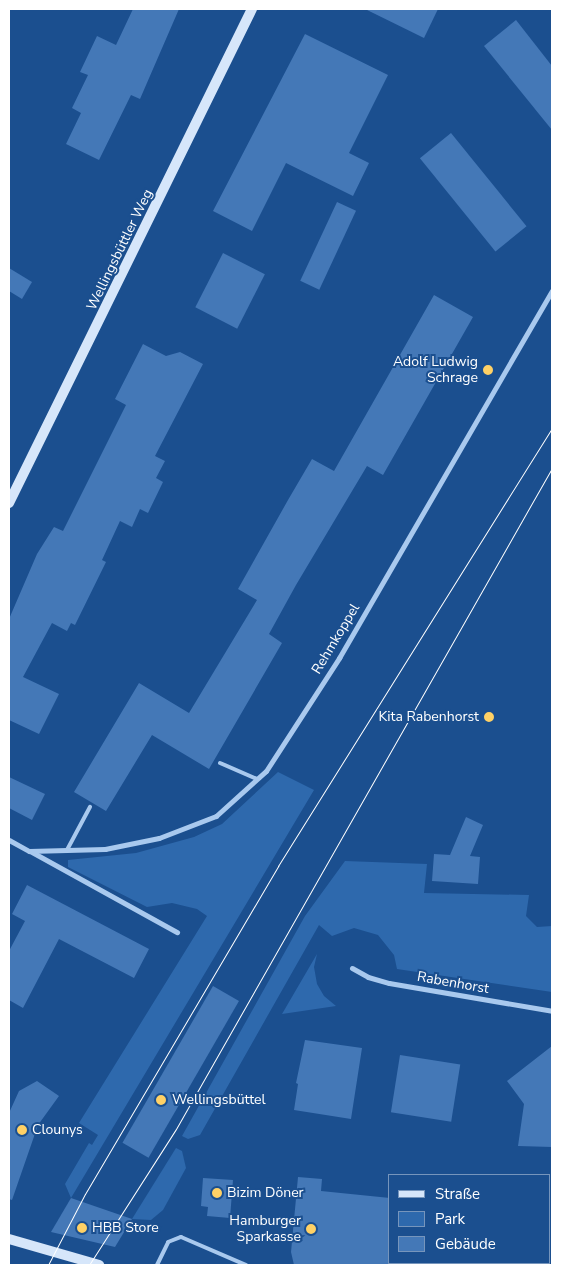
<!DOCTYPE html>
<meta charset="utf-8">
<style>
body{margin:0}
#map{position:relative;width:561px;height:1274px;overflow:hidden;background:#1b4f8f;font-family:"Nunito Sans",sans-serif}
div>[style]{position:absolute}
.green>*{inset:0;background:#2e69ad}
.building>*{inset:0;background:#4478b7;transform-origin:0 0}
.service>*{height:4px;margin:-2px;padding:0 2px;transform-origin:2px;border-radius:2px;background:#a9c9ee}
.minor>*{height:5px;margin:-2.5px;padding:0 2.5px;transform-origin:2.5px;border-radius:2.5px;background:#a9c9ee}
.secondary>*{height:10px;margin:-5px;padding:0 5px;transform-origin:5px;border-radius:5px;background:#d6e6fa}
.tram>*{height:1px;margin:-0.5px;padding:0 0.5px;transform-origin:0.5px;border-radius:0.5px;background:#fff}
.dots>*{width:14px;height:14px;translate:-50% -50%;box-sizing:border-box;border:2px solid #1b4f8f;border-radius:50%}
span{translate:-50% -50%;white-space:nowrap;text-align:center;line-height:1.15;-webkit-text-stroke:4px #1b4f8f;paint-order:stroke}
.street-label{font-size:14px;color:#fff}
.poi-label{font-size:14px;color:#fff}
.right{translate:-100% -50%;text-align:right}
.left{translate:0 -50%;text-align:left}
.frame{position:absolute;inset:0;border:10px solid #fff;pointer-events:none}
.legend{position:absolute;left:388px;top:1174px;width:162px;height:90px;box-sizing:border-box;background:#1b4f8f;border:1px solid #7695bc;margin:0;padding:6px 9px;list-style:none;font-size:15px;color:#fff}
.legend li{display:flex;align-items:center;gap:10px;height:25px}
.legend b{width:25px;border:1px solid #7695bc}
</style>
<div id="map">
<div class="green">
<i style="clip-path:polygon(278px 772px,314px 790px,71px 1198px,65px 1184px,89px 1143px,92px 1145px,98px 1135px,79px 1123px,207px 916px,197px 909px,172px 903px,147px 907px,68px 867px,68px 860px,136px 853px,194px 837px,222px 824px)"></i>
<i style="clip-path:polygon(345px 861px,427px 864px,424px 893px,529px 895px,526px 916px,537px 927px,552px 926px,552px 992px,397px 969px,394px 955px,378px 935px,354px 928px,332px 936px,319px 925px,200px 1135px,188px 1139px,182px 1136px,305px 916px)"></i>
<i style="clip-path:polygon(317px 954px,314px 967px,317px 984px,324px 996px,336px 1006px,282px 1014px)"></i>
<i style="clip-path:polygon(176px 1148px,182px 1151px,186px 1168px,163px 1210px,151px 1220px,132px 1219px)"></i>
</div>
<div class="building">
<i style="clip-path:polygon(133px 9px,179px 9px,140px 99px,131px 95px,99px 160px,66px 144px,81px 113px,72px 108px,88px 75px,80px 72px,97px 36px,116px 45px)"></i>
<i style="clip-path:polygon(365px 9px,438px 9px,424px 38px)"></i>
<i style="clip-path:polygon(516px 20px,552px 66px,552px 130px,484px 46px)"></i>
<i style="clip-path:polygon(305px 34px,388px 75px,349px 153px,369px 163px,353px 196px,286px 163px,252px 231px,213px 211px)"></i>
<i style="left:451px;top:133px;width:120px;height:40px;rotate:51deg"></i>
<i style="left:337px;top:202px;width:21px;height:87px;rotate:25deg"></i>
<i style="left:223px;top:253px;width:47px;height:61px;rotate:27deg"></i>
<i style="clip-path:polygon(9px 268px,32px 282px,22px 299px,9px 291px)"></i>
<i style="clip-path:polygon(434px 295px,473px 317px,383px 475px,367px 466px,296px 585px,269px 634px,282px 643px,209px 769px,152px 735px,106px 811px,74px 792px,139px 683px,189px 713px,257px 600px,238px 589px,288px 500px,312px 459px,334px 471px)"></i>
<i style="clip-path:polygon(143px 344px,166px 356px,180px 352px,203px 364px,155px 456px,165px 461px,156px 478px,163px 482px,148px 513px,140px 509px,132px 527px,120px 521px,102px 560px,106px 562px,75px 625px,71px 623px,67px 631px,52px 623px,23px 677px,59px 694px,39px 734px,9px 720px,9px 619px,37px 554px,54px 527px,63px 531px,126px 405px,115px 399px)"></i>
<i style="clip-path:polygon(9px 777px,45px 794px,32px 820px,9px 808px)"></i>
<i style="clip-path:polygon(466px 817px,483px 825px,470px 856px,480px 857px,478px 884px,432px 881px,434px 854px,450px 855px)"></i>
<i style="clip-path:polygon(27px 885px,149px 949px,134px 978px,59px 939px,23px 1008px,9px 1000px,9px 951px,25px 921px,12px 914px)"></i>
<i style="left:213px;top:986px;width:30px;height:181px;rotate:30deg"></i>
<i style="clip-path:polygon(305px 1040px,362px 1048px,351px 1119px,294px 1110px,298px 1084px,296px 1083px)"></i>
<i style="clip-path:polygon(552px 1046px,552px 1147px,518px 1146px,524px 1104px,507px 1081px)"></i>
<i style="left:400px;top:1055px;width:61px;height:58px;rotate:9deg"></i>
<i style="clip-path:polygon(37px 1081px,59px 1096px,38px 1125px,12px 1200px,9px 1199px,9px 1113px,19px 1091px)"></i>
<i style="clip-path:polygon(298px 1177px,322px 1179px,321px 1191px,390px 1198px,390px 1265px,294px 1265px,291px 1252px)"></i>
<i style="clip-path:polygon(203px 1178px,233px 1180px,230px 1218px,207px 1216px,208px 1207px,201px 1206px)"></i>
<i style="clip-path:polygon(71px 1198px,132px 1219px,115px 1247px,51px 1232px)"></i>
</div>
<div class="service">
<i style="left:220px;top:763px;width:40px;rotate:23.4deg"></i>
<i style="left:67px;top:850px;width:49px;rotate:-61.9deg"></i>
<i style="left:157px;top:1265px;width:25px;rotate:-64deg"></i>
<i style="left:168px;top:1242px;width:14px;rotate:-21deg"></i>
<i style="left:181px;top:1237px;width:71px;rotate:23.3deg"></i>
</div>
<div class="minor">
<i style="left:9px;top:840px;width:23px;rotate:29deg"></i>
<i style="left:29px;top:851px;width:76px;rotate:-1.5deg"></i>
<i style="left:105px;top:849px;width:55px;rotate:-11.5deg"></i>
<i style="left:159px;top:838px;width:61px;rotate:-21.1deg"></i>
<i style="left:216px;top:816px;width:67px;rotate:-42deg"></i>
<i style="left:266px;top:771px;width:135px;rotate:-57.1deg"></i>
<i style="left:339px;top:658px;width:424px;rotate:-59.9deg"></i>
<i style="left:30px;top:851px;width:168px;rotate:28.9deg"></i>
<i style="left:352px;top:968px;width:18px;rotate:29deg"></i>
<i style="left:368px;top:977px;width:22px;rotate:16deg"></i>
<i style="left:389px;top:983px;width:165px;rotate:9.7deg"></i>
</div>
<div class="secondary">
<i style="left:9px;top:503px;width:551px;rotate:-63.81deg"></i>
<i style="left:9px;top:1239px;width:94px;rotate:16.1deg"></i>
</div>
<div class="tram">
<i style="left:48px;top:1265px;width:80px;rotate:-62.5deg"></i>
<i style="left:85px;top:1194px;width:381px;rotate:-59.5deg"></i>
<i style="left:278px;top:866px;width:517px;rotate:-57.97deg"></i>
<i style="left:89px;top:1265px;width:161px;rotate:-57.4deg"></i>
<i style="left:176px;top:1129px;width:760px;rotate:-60.37deg"></i>
</div>
<div class="dots">
<i style="left:488px;top:370px;background:#ffd166"></i>
<i style="left:489px;top:717px;background:#ffd166"></i>
<i style="left:161px;top:1100px;background:#ffd166"></i>
<i style="left:22px;top:1130px;background:#ffd166"></i>
<i style="left:217px;top:1193px;background:#ffd166"></i>
<i style="left:82px;top:1228px;background:#ffd166"></i>
<i style="left:311px;top:1229px;background:#ffd166"></i>
</div>
<div class="street-label">
<span style="left:120px;top:250px;rotate:-64deg">Wellingsbüttler Weg</span>
<span style="left:336px;top:639px;rotate:-59deg">Rehmkoppel</span>
<span style="left:453px;top:983px;rotate:10deg">Rabenhorst</span>
</div>
<div class="poi-label">
<span class="right" style="left:478px;top:370px">Adolf Ludwig<br>Schrage</span>
<span class="right" style="left:479px;top:717px">Kita Rabenhorst</span>
<span class="left" style="left:172px;top:1100px">Wellingsbüttel</span>
<span class="left" style="left:32px;top:1130px">Clounys</span>
<span class="left" style="left:227px;top:1193px">Bizim Döner</span>
<span class="right" style="left:301px;top:1229px">Hamburger<br>Sparkasse</span>
<span class="left" style="left:92px;top:1228px">HBB Store</span>
</div>
<div class="frame"></div>
<ul class="legend">
<li><b style="height:6px;background:#d6e6fa"></b>Straße</li>
<li><b style="height:14px;background:#2e69ad"></b>Park</li>
<li><b style="height:14px;background:#4478b7"></b>Gebäude</li>
</ul>
</div>
